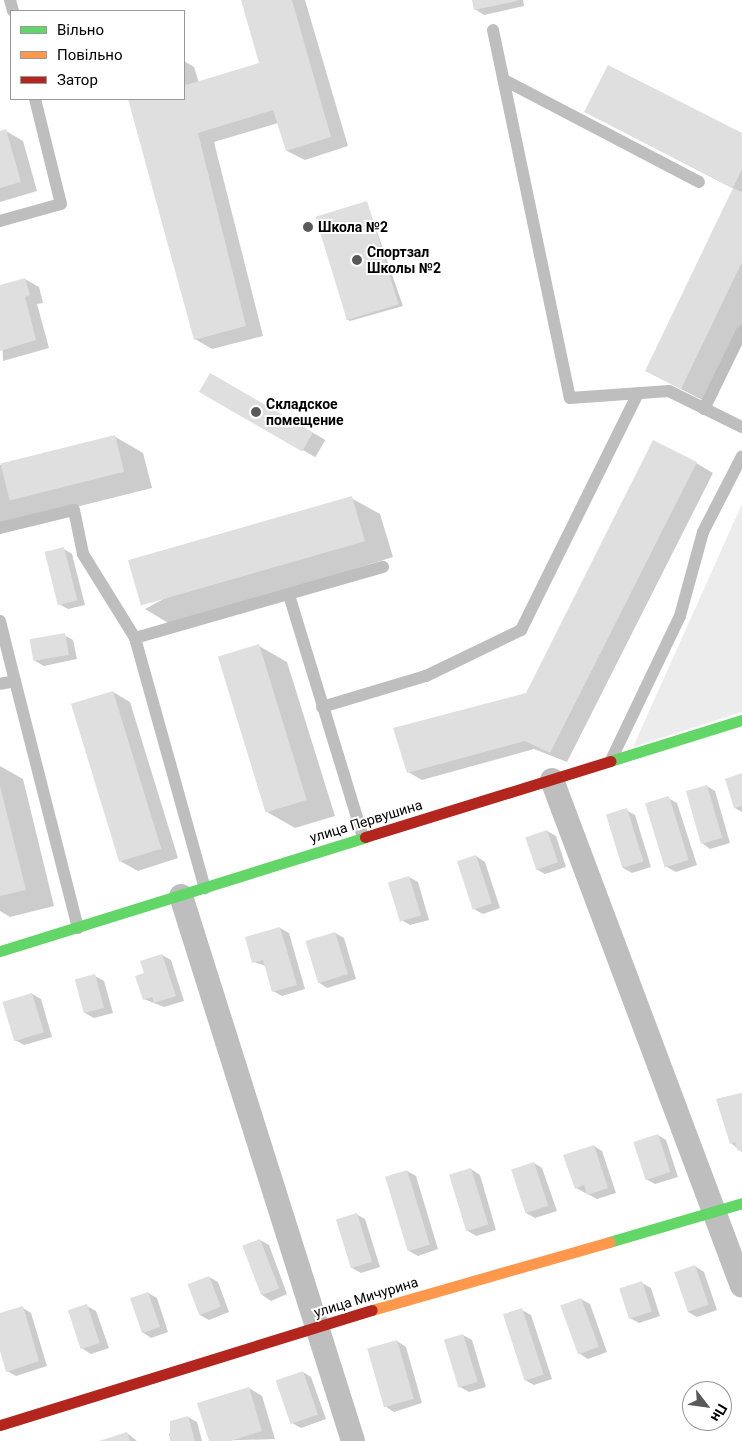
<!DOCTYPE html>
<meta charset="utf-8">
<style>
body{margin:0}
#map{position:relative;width:742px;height:1441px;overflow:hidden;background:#fff;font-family:Roboto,sans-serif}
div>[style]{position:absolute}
.green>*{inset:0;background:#ececec}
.shadow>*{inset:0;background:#0003;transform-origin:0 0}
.building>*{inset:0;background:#dfdfdf;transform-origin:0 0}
.lane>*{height:12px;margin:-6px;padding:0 6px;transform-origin:6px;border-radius:6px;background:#bebebe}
.street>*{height:24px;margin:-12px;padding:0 12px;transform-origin:12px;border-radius:12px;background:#bebebe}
.fast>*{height:11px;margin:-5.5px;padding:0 5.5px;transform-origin:5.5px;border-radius:5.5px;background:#63d668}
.slow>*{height:11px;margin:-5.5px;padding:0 5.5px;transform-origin:5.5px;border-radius:5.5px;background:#ff974d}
.jam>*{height:11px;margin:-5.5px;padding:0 5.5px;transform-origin:5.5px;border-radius:5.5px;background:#b3261e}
.dots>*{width:14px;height:14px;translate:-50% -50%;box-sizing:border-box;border:2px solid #fff;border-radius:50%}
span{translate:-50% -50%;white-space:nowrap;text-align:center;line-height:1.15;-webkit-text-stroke:4px #fff;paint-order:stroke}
.poi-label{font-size:14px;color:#000;font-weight:700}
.left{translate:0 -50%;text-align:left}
.street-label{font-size:14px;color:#000}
.legend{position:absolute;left:10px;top:10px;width:175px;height:90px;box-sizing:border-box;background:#fff;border:1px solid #999;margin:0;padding:6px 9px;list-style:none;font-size:15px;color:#000}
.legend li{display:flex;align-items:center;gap:10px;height:25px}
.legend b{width:25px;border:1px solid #999}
.north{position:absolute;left:682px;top:1381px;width:50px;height:50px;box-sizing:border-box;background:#fff;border:1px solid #999;border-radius:50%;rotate:120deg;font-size:14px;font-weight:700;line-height:20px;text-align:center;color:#000}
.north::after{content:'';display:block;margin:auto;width:18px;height:22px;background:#595959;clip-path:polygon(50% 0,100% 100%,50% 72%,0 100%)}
</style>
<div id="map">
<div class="green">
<i style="clip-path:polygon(742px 504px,742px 712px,633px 747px)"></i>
</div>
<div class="shadow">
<i style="clip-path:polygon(243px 0,305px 0,348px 146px,305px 160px,287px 151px,278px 123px,214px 142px,263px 336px,212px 349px,195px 339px,129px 99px,184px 99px,184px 61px,194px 67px,199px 83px,260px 64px)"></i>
<i style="clip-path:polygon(473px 0,523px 0,524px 6px,484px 15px,475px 9px)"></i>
<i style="clip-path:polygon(614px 127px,742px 135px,742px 337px,710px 404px,646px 371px,734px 189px)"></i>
<i style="clip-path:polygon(6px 131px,23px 141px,37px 191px,0 202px,0 132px)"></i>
<i style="clip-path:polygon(367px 203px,403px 306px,350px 321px,346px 319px)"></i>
<i style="clip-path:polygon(25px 279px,39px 287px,43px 303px,37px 304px,49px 348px,3px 361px,0 286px)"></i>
<i style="left:211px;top:374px;width:132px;height:20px;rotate:30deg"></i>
<i style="clip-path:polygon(114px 436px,143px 453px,152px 488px,0 526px,0 465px)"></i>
<i style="clip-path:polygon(696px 463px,713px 473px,567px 762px,534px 749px,422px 780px,408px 772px,527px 695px)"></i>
<i style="clip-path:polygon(351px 498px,380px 514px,393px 557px,173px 626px,145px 609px)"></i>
<i style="clip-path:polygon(64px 549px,72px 554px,85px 605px,68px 609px,59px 604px)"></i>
<i style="clip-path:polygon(64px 635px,73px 640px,77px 659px,44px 666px,35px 661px)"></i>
<i style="clip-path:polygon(259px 646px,287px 662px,335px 816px,295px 828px,267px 812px)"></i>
<i style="clip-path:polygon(113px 692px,130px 702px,178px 858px,138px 871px,120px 861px)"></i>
<i style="clip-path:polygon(0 766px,23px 779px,54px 906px,10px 917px,0 911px)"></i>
<i style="clip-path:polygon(742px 775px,742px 812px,735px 808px)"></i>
<i style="clip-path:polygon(707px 786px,715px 791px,730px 843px,710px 849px,702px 843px)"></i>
<i style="clip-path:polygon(668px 798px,677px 803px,697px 865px,676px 872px,667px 867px)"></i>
<i style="clip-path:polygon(626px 810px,635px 815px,651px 867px,632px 873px,623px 868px)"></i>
<i style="clip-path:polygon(547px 831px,556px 836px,566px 867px,545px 874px,536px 869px)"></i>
<i style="clip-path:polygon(476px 856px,485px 862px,500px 908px,483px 914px,474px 909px)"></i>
<i style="clip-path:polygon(409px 877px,418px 882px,429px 920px,410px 925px,401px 920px)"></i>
<i style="clip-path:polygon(280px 928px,289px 933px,305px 989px,282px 996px,273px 991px,266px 966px,254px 962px)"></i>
<i style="clip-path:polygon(335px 933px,344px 938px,356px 979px,327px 988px,318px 982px)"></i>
<i style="clip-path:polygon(162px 955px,171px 960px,184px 1001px,164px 1007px,144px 999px,146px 974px)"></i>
<i style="clip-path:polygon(95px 976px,104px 981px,113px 1013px,94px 1018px,85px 1013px)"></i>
<i style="clip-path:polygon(32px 994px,41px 999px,52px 1037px,24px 1045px,15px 1040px)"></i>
<i style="clip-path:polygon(742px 1093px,742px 1152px,731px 1143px,717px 1099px)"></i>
<i style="clip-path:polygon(658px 1135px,666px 1140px,678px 1177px,655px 1184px,646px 1179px)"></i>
<i style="clip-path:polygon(594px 1146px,602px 1151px,616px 1193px,597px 1199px,576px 1188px)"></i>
<i style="clip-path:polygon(534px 1163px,542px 1168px,557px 1211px,535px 1218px,526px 1213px)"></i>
<i style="clip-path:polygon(471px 1169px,480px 1175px,496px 1230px,476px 1236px,468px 1231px)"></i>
<i style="clip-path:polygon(407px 1171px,416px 1176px,438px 1249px,418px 1256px,409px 1251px)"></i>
<i style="clip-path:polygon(356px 1214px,365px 1219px,380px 1267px,361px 1273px,352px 1268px)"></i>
<i style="clip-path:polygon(260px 1240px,269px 1245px,287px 1294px,271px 1301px,262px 1295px)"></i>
<i style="clip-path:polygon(695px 1266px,704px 1272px,717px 1310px,697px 1317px,688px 1312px)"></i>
<i style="clip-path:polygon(209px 1277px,218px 1282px,229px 1312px,209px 1320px,200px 1315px)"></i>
<i style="clip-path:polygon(642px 1283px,651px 1288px,660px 1316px,639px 1323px,630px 1318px)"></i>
<i style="clip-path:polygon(148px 1293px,157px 1298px,168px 1332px,151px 1338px,142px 1332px)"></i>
<i style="clip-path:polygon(581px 1299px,590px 1304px,607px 1352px,588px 1359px,580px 1354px)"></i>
<i style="clip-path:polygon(87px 1306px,96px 1311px,109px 1348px,91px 1354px,83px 1349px)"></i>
<i style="clip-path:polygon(23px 1308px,31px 1313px,47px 1366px,16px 1376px,7px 1371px,0 1346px,0 1315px)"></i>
<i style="clip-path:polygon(522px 1310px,531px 1315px,552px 1379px,534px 1385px,525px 1380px)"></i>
<i style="clip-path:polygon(463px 1335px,472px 1340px,486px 1387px,469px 1392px,460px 1387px)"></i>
<i style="clip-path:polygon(397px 1341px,406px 1347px,422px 1403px,394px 1412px,385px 1406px)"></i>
<i style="clip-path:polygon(303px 1372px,311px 1377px,326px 1419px,301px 1428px,292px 1423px)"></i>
<i style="clip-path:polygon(249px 1388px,262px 1396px,275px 1439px,210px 1441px)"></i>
<i style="clip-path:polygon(188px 1417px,197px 1422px,202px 1441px,171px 1441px,169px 1434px)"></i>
<i style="clip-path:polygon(127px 1433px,137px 1441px,101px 1441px)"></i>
</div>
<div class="building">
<i style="clip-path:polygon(241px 0,292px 0,331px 137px,286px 151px,273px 110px,198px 133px,246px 326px,194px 340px,128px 99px,184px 99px,184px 79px,186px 85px,259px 63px)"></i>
<i style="clip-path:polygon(472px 0,517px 0,517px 1px,474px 10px)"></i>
<i style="clip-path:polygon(608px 65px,742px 133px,742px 169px,733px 188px,742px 192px,742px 262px,681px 389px,645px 371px,733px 188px,584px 112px)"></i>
<i style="clip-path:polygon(6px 129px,21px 182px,0 188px,0 131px)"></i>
<i style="left:367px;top:201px;width:108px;height:54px;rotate:73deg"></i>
<i style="clip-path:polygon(25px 278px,30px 295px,25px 297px,36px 340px,0 351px,0 285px)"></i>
<i style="left:210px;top:373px;width:119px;height:22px;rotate:30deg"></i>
<i style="left:115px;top:435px;width:38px;height:118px;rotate:76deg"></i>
<i style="clip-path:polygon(653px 440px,697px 462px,550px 753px,525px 741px,407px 773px,393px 728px,526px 693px)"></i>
<i style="left:352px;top:496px;width:47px;height:233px;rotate:74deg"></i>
<i style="left:64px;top:547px;width:55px;height:20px;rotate:76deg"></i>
<i style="left:65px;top:633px;width:22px;height:36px;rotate:80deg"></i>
<i style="left:259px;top:644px;width:163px;height:43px;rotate:73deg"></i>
<i style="left:113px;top:691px;width:165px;height:44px;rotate:73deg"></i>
<i style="clip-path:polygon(742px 773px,742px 806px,734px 808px,725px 779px)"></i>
<i style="left:707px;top:785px;width:55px;height:22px;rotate:74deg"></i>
<i style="clip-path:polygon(0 786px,26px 890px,0 896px)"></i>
<i style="left:669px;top:796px;width:67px;height:25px;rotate:73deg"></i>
<i style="left:627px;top:808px;width:56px;height:22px;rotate:73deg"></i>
<i style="left:547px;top:830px;width:34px;height:23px;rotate:71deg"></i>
<i style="left:476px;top:855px;width:51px;height:20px;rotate:72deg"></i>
<i style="left:409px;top:876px;width:41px;height:22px;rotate:73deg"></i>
<i style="clip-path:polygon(280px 927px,297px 985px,272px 992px,263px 960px,252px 963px,245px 937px)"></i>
<i style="left:335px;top:932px;width:44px;height:31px;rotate:73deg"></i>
<i style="clip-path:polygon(162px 954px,176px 996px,154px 1003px,152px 997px,143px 1000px,135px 976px,144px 973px,140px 961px)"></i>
<i style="left:95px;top:974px;width:35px;height:21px;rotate:75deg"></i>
<i style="left:32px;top:993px;width:41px;height:31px;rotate:73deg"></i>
<i style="clip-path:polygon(742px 1093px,742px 1150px,738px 1151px,735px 1142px,730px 1144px,716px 1099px)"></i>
<i style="left:658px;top:1134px;width:40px;height:26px;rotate:72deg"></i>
<i style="clip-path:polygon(594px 1145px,608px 1188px,587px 1195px,584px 1185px,575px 1189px,563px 1155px)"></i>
<i style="left:534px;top:1162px;width:46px;height:24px;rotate:72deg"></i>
<i style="left:471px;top:1168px;width:59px;height:23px;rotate:73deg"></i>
<i style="left:407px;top:1170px;width:78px;height:23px;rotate:73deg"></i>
<i style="left:357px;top:1213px;width:51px;height:22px;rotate:73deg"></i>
<i style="left:260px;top:1239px;width:53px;height:19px;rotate:69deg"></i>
<i style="left:695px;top:1265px;width:42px;height:22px;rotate:71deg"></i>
<i style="left:209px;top:1276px;width:33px;height:23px;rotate:69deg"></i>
<i style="left:642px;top:1281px;width:32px;height:24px;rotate:72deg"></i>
<i style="left:148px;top:1292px;width:37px;height:19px;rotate:71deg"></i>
<i style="left:581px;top:1298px;width:52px;height:22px;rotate:70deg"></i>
<i style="left:87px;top:1304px;width:41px;height:20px;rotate:72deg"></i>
<i style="clip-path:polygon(23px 1306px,39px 1361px,6px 1372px,0 1351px,0 1313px)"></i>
<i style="left:522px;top:1308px;width:70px;height:20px;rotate:72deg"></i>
<i style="left:463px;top:1334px;width:50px;height:20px;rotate:73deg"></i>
<i style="left:397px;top:1340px;width:61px;height:31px;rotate:74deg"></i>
<i style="left:303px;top:1371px;width:46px;height:29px;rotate:71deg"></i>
<i style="clip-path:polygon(249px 1387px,262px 1431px,230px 1441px,209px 1441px,197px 1403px)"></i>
<i style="clip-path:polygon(188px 1416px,195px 1441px,170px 1441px,170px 1421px)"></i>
<i style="clip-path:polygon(127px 1432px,130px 1441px,99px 1441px)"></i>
</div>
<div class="lane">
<i style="left:10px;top:0;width:11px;rotate:75deg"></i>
<i style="left:493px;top:30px;width:376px;rotate:78.2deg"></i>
<i style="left:570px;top:398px;width:99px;rotate:-4deg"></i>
<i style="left:669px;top:391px;width:81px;rotate:26.3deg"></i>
<i style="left:504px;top:80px;width:220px;rotate:27.6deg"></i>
<i style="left:0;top:221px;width:63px;rotate:-15.6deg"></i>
<i style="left:61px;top:204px;width:108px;rotate:-103.9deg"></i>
<i style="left:704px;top:409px;width:87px;rotate:-64deg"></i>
<i style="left:0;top:528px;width:76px;rotate:-13.7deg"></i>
<i style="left:74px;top:510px;width:45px;rotate:78.4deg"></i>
<i style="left:83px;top:554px;width:99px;rotate:58.2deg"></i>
<i style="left:135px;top:638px;width:260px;rotate:74.4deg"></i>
<i style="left:289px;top:595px;width:253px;rotate:73deg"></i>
<i style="left:0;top:621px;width:62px;rotate:76deg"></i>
<i style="left:15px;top:681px;width:15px;rotate:169deg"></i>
<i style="left:135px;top:638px;width:258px;rotate:-16deg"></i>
<i style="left:15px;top:681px;width:255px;rotate:75.7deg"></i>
<i style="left:322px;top:707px;width:109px;rotate:-16.6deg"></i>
<i style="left:426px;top:676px;width:106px;rotate:-25.8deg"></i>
<i style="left:521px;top:630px;width:264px;rotate:-63.7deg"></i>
<i style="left:612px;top:758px;width:157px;rotate:-64.4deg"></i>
<i style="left:680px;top:616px;width:87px;rotate:-74.7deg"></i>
<i style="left:703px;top:532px;width:85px;rotate:-62.8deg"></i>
</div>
<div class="street">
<i style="left:552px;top:780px;width:540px;rotate:69.42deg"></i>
<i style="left:181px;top:896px;width:571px;rotate:72.48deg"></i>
</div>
<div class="fast">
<i style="left:610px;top:761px;width:138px;rotate:-17.3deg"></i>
<i style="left:0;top:951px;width:382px;rotate:-17.3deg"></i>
<i style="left:609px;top:1242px;width:139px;rotate:-16.3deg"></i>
</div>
<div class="slow">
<i style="left:372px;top:1310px;width:247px;rotate:-16deg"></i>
</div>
<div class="jam">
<i style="left:365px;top:837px;width:257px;rotate:-17.2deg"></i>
<i style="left:0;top:1425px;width:389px;rotate:-17.2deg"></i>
</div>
<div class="dots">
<i style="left:308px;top:227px;background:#595959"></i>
<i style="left:357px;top:260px;background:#595959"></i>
<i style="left:256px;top:412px;background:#595959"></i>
</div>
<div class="poi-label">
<span class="left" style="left:318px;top:227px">Школа №2</span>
<span class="left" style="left:367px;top:260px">Спортзал<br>Школы №2</span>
<span class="left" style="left:266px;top:412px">Складское<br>помещение</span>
</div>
<div class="street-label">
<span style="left:366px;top:821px;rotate:-17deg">улица Первушина</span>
<span style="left:366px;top:1297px;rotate:-17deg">улица Мичурина</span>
</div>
<ul class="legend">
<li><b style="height:6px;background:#63d668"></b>Вільно</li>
<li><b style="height:6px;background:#ff974d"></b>Повільно</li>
<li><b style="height:6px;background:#b3261e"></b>Затор</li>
</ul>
<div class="north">Пн</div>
</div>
